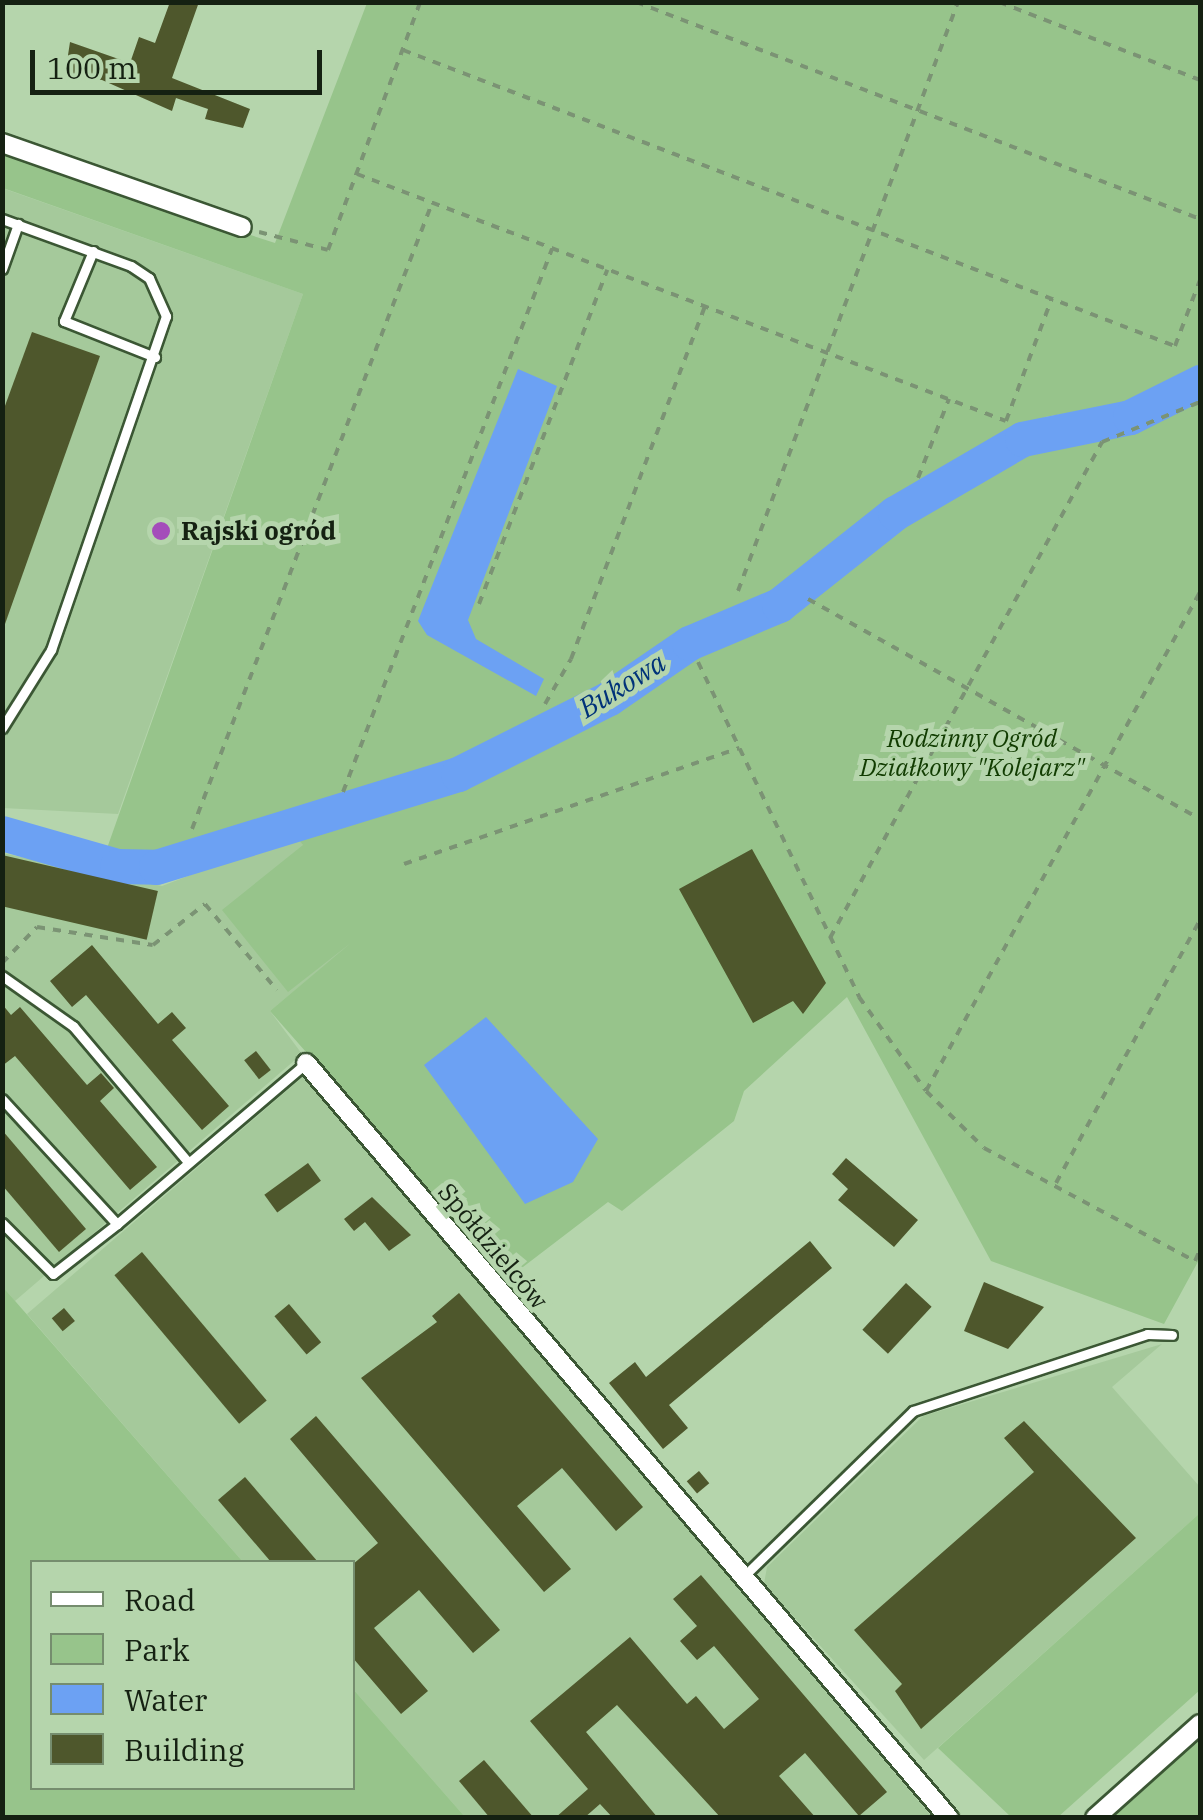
<!DOCTYPE html>
<meta charset="utf-8">
<style>
body{margin:0}
#map{position:relative;width:1203px;height:1820px;overflow:hidden;background:#b5d5ac;font-family:"IBM Plex Serif",serif}
div>[style]{position:absolute}
.built>*{inset:0;background:#a5c99b}
.green>*{inset:0;background:#97c48b}
.water>*{inset:0;background:#6ca1f3}
.river>*{height:35px;margin:-17.5px;padding:0 17.5px;transform-origin:17.5px;border-radius:17.5px;background:#6ca1f3}
.building>*{inset:0;background:#4e572c;transform-origin:0 0}
.path>*{height:4px;margin-top:-2px;transform-origin:0;background:repeating-linear-gradient(90deg,#7b9374 0 8px,transparent 0 16px)}
.roads{filter:drop-shadow(2px 0 #3b5734) drop-shadow(-2px 0 #3b5734) drop-shadow(0 2px #3b5734) drop-shadow(0 -2px #3b5734)}
.lane>*{height:9px;margin:-4.5px;padding:0 4.5px;transform-origin:4.5px;border-radius:4.5px;background:#fff}
.street>*{height:18px;margin:-9px;padding:0 9px;transform-origin:9px;border-radius:9px;background:#fff}
.dots>*{width:28px;height:28px;translate:-50% -50%;box-sizing:border-box;border:5px solid #b5d5ac;border-radius:50%}
span{translate:-50% -50%;white-space:nowrap;text-align:center;line-height:1.15;-webkit-text-stroke:10px #b5d5ac;paint-order:stroke}
.poi-label{font-size:25px;color:#152112;font-weight:700}
.left{translate:0 -50%;text-align:left}
.park-label{font-size:25px;color:#113c01;font-style:italic}
.street-label{font-size:25px;color:#152112}
.water-label{font-size:28px;color:#003279;font-style:italic}
.frame{position:absolute;inset:0;border:5px solid #152112;pointer-events:none}
.legend{position:absolute;left:30px;top:1560px;width:325px;height:230px;box-sizing:border-box;background:#b5d5ac;border:2px solid #758d6e;margin:0;padding:12px 18px;list-style:none;font-size:30px;color:#152112}
.legend li{display:flex;align-items:center;gap:20px;height:50px}
.legend b{width:50px;border:2px solid #758d6e}
.scale{position:absolute;left:30px;top:50px;width:292px;height:45px;box-sizing:border-box;border:5px solid #152112;border-top:0;padding-left:12px;font-size:30px;line-height:35px;white-space:nowrap;color:#152112;-webkit-text-stroke:8px #b5d5ac;paint-order:stroke}
</style>
<div id="map">
<div class="built">
<i style="clip-path:polygon(2px 188px,303px 294px,118px 814px,3px 808px)"></i>
<i style="clip-path:polygon(295px 835px,371px 927px,270px 1011px,302px 1054px,15px 1301px,2px 1286px,2px 853px,162px 886px)"></i>
<i style="clip-path:polygon(304px 1076px,932px 1817px,465px 1817px,353px 1689px,352px 1562px,243px 1562px,27px 1314px)"></i>
<i style="clip-path:polygon(1162px 1344px,1112px 1387px,1200px 1487px,1200px 1513px,924px 1760px,764px 1584px,767px 1567px,923px 1416px)"></i>
</div>
<div class="green">
<i style="clip-path:polygon(367px 3px,1200px 3px,1200px 371px,1120px 404px,1045px 417px,869px 516px,760px 602px,476px 754px,165px 859px,105px 854px,303px 294px,3px 188px,3px 154px,275px 243px)"></i>
<i style="clip-path:polygon(1200px 394px,1200px 1258px,1164px 1324px,991px 1261px,847px 997px,744px 1091px,734px 1121px,622px 1211px,608px 1202px,506px 1280px,270px 1011px,352px 942px,288px 992px,222px 910px,303px 845px,295px 835px,477px 773px,594px 713px,686px 654px,787px 608px,885px 531px,1015px 456px)"></i>
<i style="clip-path:polygon(2px 1286px,243px 1562px,32px 1562px,32px 1788px,352px 1788px,353px 1689px,465px 1817px,3px 1817px)"></i>
<i style="clip-path:polygon(1200px 1513px,1200px 1690px,1058px 1817px,1011px 1817px,938px 1748px)"></i>
<i style="clip-path:polygon(1200px 1732px,1200px 1817px,1105px 1817px)"></i>
</div>
<div class="water">
<i style="clip-path:polygon(518px 369px,557px 386px,468px 620px,476px 639px,544px 679px,536px 696px,427px 635px,418px 621px)"></i>
<i style="clip-path:polygon(486px 1017px,598px 1139px,573px 1182px,525px 1204px,424px 1065px)"></i>
</div>
<div class="river">
<i style="left:2px;top:833px;width:120px;rotate:16deg"></i>
<i style="left:117px;top:866px;width:39px;rotate:1deg"></i>
<i style="left:156px;top:867px;width:316px;rotate:-17.1deg"></i>
<i style="left:458px;top:774px;width:169px;rotate:-26.7deg"></i>
<i style="left:609px;top:698px;width:97px;rotate:-34.5deg"></i>
<i style="left:689px;top:643px;width:98px;rotate:-22.9deg"></i>
<i style="left:779px;top:605px;width:148px;rotate:-38.4deg"></i>
<i style="left:895px;top:513px;width:147px;rotate:-30.2deg"></i>
<i style="left:1022px;top:439px;width:110px;rotate:-11.5deg"></i>
<i style="left:1130px;top:417px;width:78px;rotate:-26.6deg"></i>
</div>
<div class="building">
<i style="clip-path:polygon(170px 2px,199px 2px,172px 78px,250px 109px,243px 128px,205px 119px,208px 109px,176px 98px,172px 111px,102px 80px,65px 75px,70px 42px,130px 63px,139px 37px,155px 43px)"></i>
<i style="clip-path:polygon(32px 332px,100px 356px,5px 624px,2px 414px)"></i>
<i style="clip-path:polygon(752px 849px,826px 983px,803px 1014px,793px 1001px,753px 1023px,679px 889px)"></i>
<i style="left:2px;top:855px;width:160px;height:50px;rotate:13deg"></i>
<i style="clip-path:polygon(92px 945px,158px 1024px,172px 1012px,186px 1028px,172px 1040px,229px 1106px,202px 1130px,86px 995px,72px 1007px,50px 981px)"></i>
<i style="clip-path:polygon(2px 1004px,11px 1015px,20px 1007px,87px 1085px,101px 1073px,114px 1088px,100px 1101px,157px 1167px,130px 1190px,15px 1056px,2px 1066px)"></i>
<i style="left:256px;top:1051px;width:24px;height:15px;rotate:52deg"></i>
<i style="clip-path:polygon(2px 1130px,86px 1229px,59px 1252px,2px 1185px)"></i>
<i style="clip-path:polygon(846px 1158px,918px 1220px,894px 1247px,838px 1200px,848px 1189px,832px 1174px)"></i>
<i style="left:308px;top:1163px;width:22px;height:54px;rotate:54deg"></i>
<i style="clip-path:polygon(372px 1197px,411px 1235px,389px 1251px,365px 1222px,354px 1231px,344px 1219px)"></i>
<i style="clip-path:polygon(810px 1241px,832px 1268px,669px 1405px,688px 1428px,663px 1449px,609px 1383px,635px 1362px,646px 1377px)"></i>
<i style="left:142px;top:1252px;width:194px;height:36px;rotate:50deg"></i>
<i style="clip-path:polygon(984px 1282px,1044px 1307px,1008px 1349px,964px 1331px)"></i>
<i style="left:906px;top:1283px;width:35px;height:64px;rotate:43deg"></i>
<i style="clip-path:polygon(459px 1293px,643px 1507px,616px 1531px,562px 1468px,517px 1506px,571px 1569px,544px 1592px,361px 1378px,437px 1322px,432px 1316px)"></i>
<i style="left:289px;top:1304px;width:50px;height:19px;rotate:50deg"></i>
<i style="left:64px;top:1308px;width:17px;height:16px;rotate:50deg"></i>
<i style="clip-path:polygon(316px 1416px,500px 1630px,473px 1653px,419px 1590px,374px 1628px,428px 1691px,401px 1714px,352px 1657px,352px 1565px,378px 1543px,290px 1439px)"></i>
<i style="clip-path:polygon(1024px 1421px,1136px 1538px,921px 1729px,895px 1691px,902px 1684px,854px 1630px,1034px 1472px,1004px 1438px)"></i>
<i style="left:699px;top:1471px;width:16px;height:16px;rotate:50deg"></i>
<i style="clip-path:polygon(245px 1477px,318px 1562px,271px 1562px,218px 1500px)"></i>
<i style="clip-path:polygon(701px 1575px,887px 1792px,859px 1816px,805px 1753px,779px 1776px,816px 1818px,721px 1818px,617px 1705px,586px 1732px,658px 1818px,613px 1818px,600px 1804px,584px 1818px,555px 1818px,588px 1789px,530px 1721px,630px 1637px,687px 1704px,696px 1696px,724px 1729px,759px 1699px,714px 1646px,697px 1660px,680px 1641px,697px 1626px,673px 1599px)"></i>
<i style="clip-path:polygon(484px 1760px,534px 1818px,490px 1818px,459px 1781px)"></i>
</div>
<div class="path">
<i style="left:636px;top:2px;width:604px;rotate:21.04deg"></i>
<i style="left:999px;top:2px;width:216px;rotate:21.2deg"></i>
<i style="left:403px;top:50px;width:827px;rotate:20.98deg"></i>
<i style="left:1175px;top:346px;width:71px;rotate:-69.3deg"></i>
<i style="left:357px;top:174px;width:694px;rotate:20.84deg"></i>
<i style="left:1006px;top:421px;width:131px;rotate:-69.5deg"></i>
<i style="left:259px;top:232px;width:71px;rotate:14.6deg"></i>
<i style="left:328px;top:250px;width:265px;rotate:-69.6deg"></i>
<i style="left:918px;top:478px;width:85px;rotate:-68.6deg"></i>
<i style="left:738px;top:591px;width:629px;rotate:-69.52deg"></i>
<i style="left:808px;top:599px;width:450px;rotate:29.3deg"></i>
<i style="left:479px;top:604px;width:358px;rotate:-69deg"></i>
<i style="left:698px;top:662px;width:372px;rotate:64.3deg"></i>
<i style="left:859px;top:997px;width:115px;rotate:54.5deg"></i>
<i style="left:926px;top:1091px;width:81px;rotate:44.5deg"></i>
<i style="left:984px;top:1148px;width:239px;rotate:28.2deg"></i>
<i style="left:1195px;top:1261px;width:12px;rotate:-66deg"></i>
<i style="left:545px;top:704px;width:52px;rotate:-60deg"></i>
<i style="left:571px;top:659px;width:377px;rotate:-69.2deg"></i>
<i style="left:343px;top:792px;width:582px;rotate:-68.95deg"></i>
<i style="left:192px;top:829px;width:670px;rotate:-69.02deg"></i>
<i style="left:404px;top:864px;width:355px;rotate:-19.1deg"></i>
<i style="left:830px;top:938px;width:566px;rotate:-61.26deg"></i>
<i style="left:1102px;top:442px;width:106px;rotate:-22.2deg"></i>
<i style="left:2px;top:963px;width:50px;rotate:-45.8deg"></i>
<i style="left:37px;top:927px;width:117px;rotate:8.8deg"></i>
<i style="left:153px;top:945px;width:66px;rotate:-38.3deg"></i>
<i style="left:205px;top:904px;width:112px;rotate:50.1deg"></i>
<i style="left:926px;top:1091px;width:569px;rotate:-61.23deg"></i>
<i style="left:1056px;top:1183px;width:300px;rotate:-61.3deg"></i>
</div>
<div class="roads">
<div class="lane">
<i style="left:2px;top:219px;width:137px;rotate:20deg"></i>
<i style="left:131px;top:266px;width:22px;rotate:34deg"></i>
<i style="left:149px;top:278px;width:42px;rotate:65.9deg"></i>
<i style="left:166px;top:316px;width:353px;rotate:109deg"></i>
<i style="left:51px;top:650px;width:92px;rotate:122.1deg"></i>
<i style="left:93px;top:251px;width:76px;rotate:112.5deg"></i>
<i style="left:64px;top:321px;width:98px;rotate:21.6deg"></i>
<i style="left:2px;top:269px;width:48px;rotate:-70.4deg"></i>
<i style="left:2px;top:976px;width:87px;rotate:35.2deg"></i>
<i style="left:73px;top:1026px;width:177px;rotate:49.8deg"></i>
<i style="left:2px;top:1099px;width:170px;rotate:47.4deg"></i>
<i style="left:117px;top:1224px;width:248px;rotate:-40.4deg"></i>
<i style="left:2px;top:1223px;width:72px;rotate:45deg"></i>
<i style="left:53px;top:1274px;width:81px;rotate:-38deg"></i>
<i style="left:744px;top:1576px;width:236px;rotate:-44.3deg"></i>
<i style="left:913px;top:1411px;width:246px;rotate:-18.2deg"></i>
<i style="left:1147px;top:1334px;width:25px;rotate:2deg"></i>
</div>
<div class="street">
<i style="left:2px;top:143px;width:254px;rotate:19.3deg"></i>
<i style="left:306px;top:1063px;width:992px;rotate:49.58deg"></i>
<i style="left:1095px;top:1818px;width:141px;rotate:-41.8deg"></i>
</div>
</div>
<div class="dots">
<i style="left:161px;top:531px;background:#a44dba"></i>
</div>
<div class="poi-label">
<span class="left" style="left:181px;top:531px">Rajski ogród</span>
</div>
<div class="park-label">
<span style="left:972px;top:753px">Rodzinny Ogród<br>Działkowy "Kolejarz"</span>
</div>
<div class="street-label">
<span style="left:493px;top:1246px;rotate:50deg">Spółdzielców</span>
</div>
<div class="water-label">
<span style="left:622px;top:685px;rotate:-32deg">Bukowa</span>
</div>
<div class="frame"></div>
<ul class="legend">
<li><b style="height:12px;background:#fff"></b>Road</li>
<li><b style="height:28px;background:#97c48b"></b>Park</li>
<li><b style="height:28px;background:#6ca1f3"></b>Water</li>
<li><b style="height:28px;background:#4e572c"></b>Building</li>
</ul>
<div class="scale">100 m</div>
</div>
